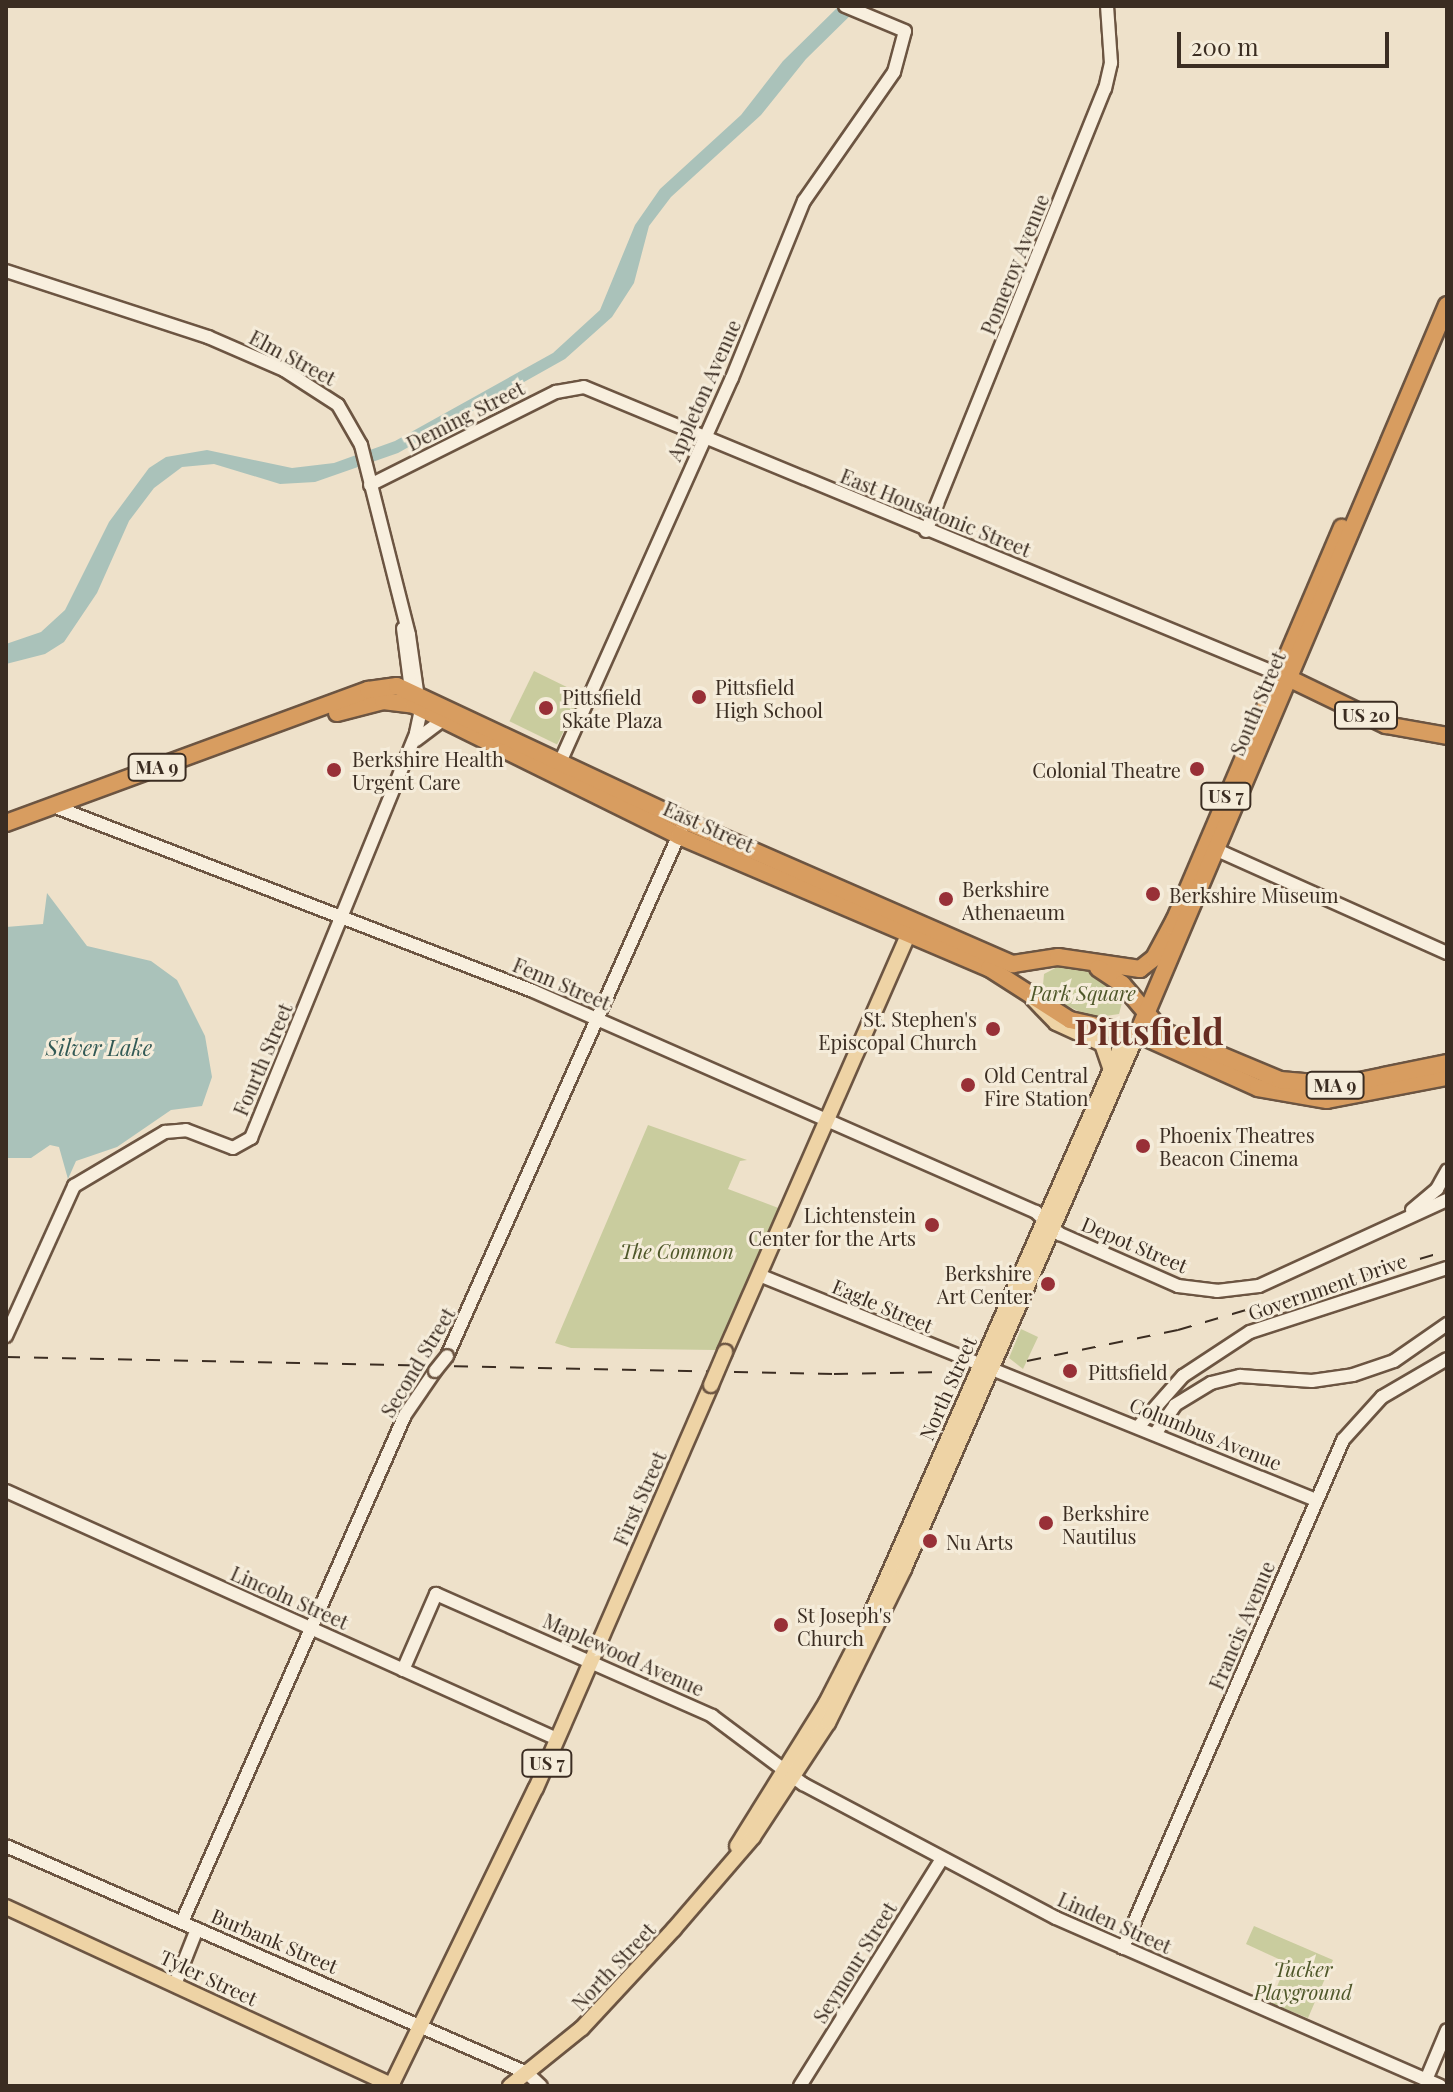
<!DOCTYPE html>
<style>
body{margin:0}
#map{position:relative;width:1453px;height:2092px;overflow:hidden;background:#eee1ca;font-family:"Playfair Display",serif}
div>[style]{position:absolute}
.green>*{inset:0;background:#c9cc9e;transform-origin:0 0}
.water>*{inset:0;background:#aac2ba}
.roads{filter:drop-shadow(2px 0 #6c5542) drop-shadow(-2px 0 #6c5542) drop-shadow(0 2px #6c5542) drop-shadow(0 -2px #6c5542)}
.secondary>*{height:12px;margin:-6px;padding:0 6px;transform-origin:6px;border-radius:6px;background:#f8efde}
.primary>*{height:14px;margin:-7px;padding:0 7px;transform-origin:7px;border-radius:7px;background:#eed3a5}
.highway>*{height:16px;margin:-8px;padding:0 8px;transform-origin:8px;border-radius:8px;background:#d89d60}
.rail>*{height:2px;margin-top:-1px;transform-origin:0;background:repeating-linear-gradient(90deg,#3b2d22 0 14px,transparent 0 28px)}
.bridges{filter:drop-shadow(2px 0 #6c5542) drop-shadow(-2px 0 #6c5542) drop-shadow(0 2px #6c5542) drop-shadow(0 -2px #6c5542)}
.secondary-bridge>*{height:12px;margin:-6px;padding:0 6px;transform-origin:6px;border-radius:6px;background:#f8efde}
.primary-bridge>*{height:14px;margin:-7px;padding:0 7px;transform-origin:7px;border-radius:7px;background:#eed3a5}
.dots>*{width:22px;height:22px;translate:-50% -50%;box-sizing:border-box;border:4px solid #f5ecda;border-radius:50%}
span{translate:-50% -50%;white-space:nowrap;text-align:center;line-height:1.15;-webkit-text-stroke:6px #f5ecda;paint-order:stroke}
.shield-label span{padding:2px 6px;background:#f5ecda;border:2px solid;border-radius:6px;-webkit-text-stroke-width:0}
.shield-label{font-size:18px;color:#3b2d22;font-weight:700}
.street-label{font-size:20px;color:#3b2d22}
.poi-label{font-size:20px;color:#3b2d22}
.left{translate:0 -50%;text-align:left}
.right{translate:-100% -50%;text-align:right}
.park-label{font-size:20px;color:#4e5729;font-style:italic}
.water-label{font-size:22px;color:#325a56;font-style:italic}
.town-label{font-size:36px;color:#672d22;font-weight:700}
.frame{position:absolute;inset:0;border:8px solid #3b2d22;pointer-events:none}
.scale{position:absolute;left:1177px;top:32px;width:212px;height:36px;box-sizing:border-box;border:4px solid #3b2d22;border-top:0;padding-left:10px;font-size:24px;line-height:28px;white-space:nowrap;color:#3b2d22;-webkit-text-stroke:6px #f5ecda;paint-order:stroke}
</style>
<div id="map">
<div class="green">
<i style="left:534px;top:671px;width:53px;height:56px;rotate:26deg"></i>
<i style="clip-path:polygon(1061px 965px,1090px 972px,1116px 989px,1123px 999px,1119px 1014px,1092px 1018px,1052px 998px,1043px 985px,1044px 974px)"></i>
<i style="clip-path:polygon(648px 1125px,747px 1160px,740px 1161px,728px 1189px,781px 1209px,716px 1350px,571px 1348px,555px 1343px)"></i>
<i style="clip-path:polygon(1021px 1329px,1038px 1337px,1023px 1369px,1009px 1358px)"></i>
<i style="clip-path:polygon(1254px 1926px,1333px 1960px,1308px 2018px,1270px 2003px,1287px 1963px,1246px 1944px)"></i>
</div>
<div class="water">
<i style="clip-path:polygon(839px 6px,860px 6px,806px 59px,761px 115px,671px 197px,649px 226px,634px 283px,612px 317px,565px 359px,398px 453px,315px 482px,280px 484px,214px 464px,182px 467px,154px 488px,129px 521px,97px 593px,64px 642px,45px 654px,6px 664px,6px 644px,41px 632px,65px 610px,109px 522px,149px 468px,166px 457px,207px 450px,292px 468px,334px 463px,395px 441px,553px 353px,600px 310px,635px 225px,660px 189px,741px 115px,783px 61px)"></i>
<i style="clip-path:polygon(47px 893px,87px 946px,151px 961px,177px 980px,205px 1036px,212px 1077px,202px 1106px,171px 1110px,117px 1147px,76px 1161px,68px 1179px,59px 1147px,50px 1145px,31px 1158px,6px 1158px,6px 927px,43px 924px)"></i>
</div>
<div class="roads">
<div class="secondary">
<i style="left:6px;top:271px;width:213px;rotate:18.1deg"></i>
<i style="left:208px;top:337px;width:83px;rotate:23.5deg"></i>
<i style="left:284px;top:370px;width:64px;rotate:32.9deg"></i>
<i style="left:338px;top:405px;width:46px;rotate:60.1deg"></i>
<i style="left:361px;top:445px;width:196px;rotate:75.8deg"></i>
<i style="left:409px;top:635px;width:57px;rotate:81.9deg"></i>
<i style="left:370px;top:485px;width:208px;rotate:-26.6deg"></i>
<i style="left:556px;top:392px;width:28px;rotate:-10deg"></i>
<i style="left:584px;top:387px;width:751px;rotate:22.47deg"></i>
<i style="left:926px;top:531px;width:477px;rotate:-68deg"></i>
<i style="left:1105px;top:89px;width:27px;rotate:-77deg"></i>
<i style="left:1111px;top:63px;width:57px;rotate:-94deg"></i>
<i style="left:416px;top:740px;width:34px;rotate:-37deg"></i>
<i style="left:557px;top:769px;width:428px;rotate:-65.9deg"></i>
<i style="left:732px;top:378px;width:191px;rotate:-67.9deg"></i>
<i style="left:804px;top:201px;width:157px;rotate:-55.1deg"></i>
<i style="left:894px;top:72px;width:42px;rotate:-75deg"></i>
<i style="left:905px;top:31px;width:65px;rotate:-157.4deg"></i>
<i style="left:53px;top:806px;width:514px;rotate:21.08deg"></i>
<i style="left:533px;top:991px;width:549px;rotate:23.72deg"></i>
<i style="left:1036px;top:1212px;width:33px;rotate:43deg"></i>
<i style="left:1060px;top:1234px;width:129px;rotate:23.8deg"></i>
<i style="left:1178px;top:1286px;width:39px;rotate:7deg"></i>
<i style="left:1217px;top:1291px;width:42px;rotate:-6.8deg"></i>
<i style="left:1259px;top:1286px;width:207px;rotate:-24.6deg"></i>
<i style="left:1213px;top:842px;width:9px;rotate:63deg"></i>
<i style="left:1217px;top:850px;width:252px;rotate:24.1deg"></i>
<i style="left:1412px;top:1210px;width:33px;rotate:-40deg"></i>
<i style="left:1437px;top:1189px;width:21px;rotate:-61deg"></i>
<i style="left:759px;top:1275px;width:601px;rotate:22deg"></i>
<i style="left:6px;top:1336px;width:165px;rotate:-65.6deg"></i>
<i style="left:74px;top:1186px;width:106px;rotate:-30.7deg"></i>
<i style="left:165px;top:1132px;width:21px;rotate:-5deg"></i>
<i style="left:186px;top:1130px;width:50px;rotate:21deg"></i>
<i style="left:233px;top:1148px;width:21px;rotate:-29deg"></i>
<i style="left:251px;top:1138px;width:437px;rotate:-67.8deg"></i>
<i style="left:416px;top:733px;width:30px;rotate:-78deg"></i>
<i style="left:422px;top:704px;width:25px;rotate:-119deg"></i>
<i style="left:410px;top:682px;width:54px;rotate:-97.4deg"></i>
<i style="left:447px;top:1356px;width:578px;rotate:-66.01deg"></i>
<i style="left:1138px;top:1427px;width:68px;rotate:-48.6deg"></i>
<i style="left:1183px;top:1376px;width:80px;rotate:-33.3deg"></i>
<i style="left:1250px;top:1332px;width:207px;rotate:-18deg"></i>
<i style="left:1155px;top:1434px;width:35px;rotate:-55deg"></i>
<i style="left:1175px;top:1405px;width:42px;rotate:-31.4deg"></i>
<i style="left:1211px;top:1383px;width:30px;rotate:-14deg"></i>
<i style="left:1240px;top:1376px;width:72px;rotate:4deg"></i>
<i style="left:1312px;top:1381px;width:41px;rotate:-8.3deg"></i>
<i style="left:1353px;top:1375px;width:43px;rotate:-18.9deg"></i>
<i style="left:1394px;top:1361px;width:65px;rotate:-34.9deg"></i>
<i style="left:6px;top:1491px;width:604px;rotate:24.23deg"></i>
<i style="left:403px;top:1670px;width:83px;rotate:-66.5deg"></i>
<i style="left:436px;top:1594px;width:302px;rotate:23.8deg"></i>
<i style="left:712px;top:1716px;width:114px;rotate:36.8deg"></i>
<i style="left:803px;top:1784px;width:286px;rotate:27.9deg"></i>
<i style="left:1056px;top:1918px;width:419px;rotate:23.6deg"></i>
<i style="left:6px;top:1846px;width:568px;rotate:23.54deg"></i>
<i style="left:527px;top:2073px;width:19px;rotate:43deg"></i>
<i style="left:182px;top:1922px;width:554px;rotate:-66.26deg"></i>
<i style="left:405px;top:1415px;width:53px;rotate:-55.7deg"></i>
<i style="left:1123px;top:1948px;width:554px;rotate:-66.58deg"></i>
<i style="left:1343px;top:1440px;width:58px;rotate:-47.8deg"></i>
<i style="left:1382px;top:1397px;width:75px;rotate:-30.3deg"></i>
<i style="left:176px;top:1982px;width:57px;rotate:-68.4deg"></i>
<i style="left:1426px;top:2080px;width:54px;rotate:-67.2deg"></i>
<i style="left:800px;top:2086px;width:268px;rotate:-58deg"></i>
</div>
<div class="primary">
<i style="left:1033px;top:999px;width:33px;rotate:46deg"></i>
<i style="left:1056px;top:1023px;width:51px;rotate:24.5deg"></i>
<i style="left:1102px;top:1044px;width:24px;rotate:71deg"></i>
<i style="left:725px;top:1352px;width:466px;rotate:-66.3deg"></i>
<i style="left:737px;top:1846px;width:168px;rotate:-58.1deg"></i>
<i style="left:826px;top:1703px;width:88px;rotate:-62.9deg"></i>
<i style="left:866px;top:1625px;width:647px;rotate:-66.21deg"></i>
<i style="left:6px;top:1907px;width:426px;rotate:24.8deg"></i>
<i style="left:391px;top:2086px;width:331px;rotate:-64.1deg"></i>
<i style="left:536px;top:1788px;width:439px;rotate:-66.5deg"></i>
<i style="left:510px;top:2086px;width:92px;rotate:-38.9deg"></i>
<i style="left:582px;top:2028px;width:135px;rotate:-47.1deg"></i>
<i style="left:674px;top:1929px;width:121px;rotate:-49.3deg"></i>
<i style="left:753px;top:1837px;width:136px;rotate:-56.7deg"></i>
<i style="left:828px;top:1723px;width:172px;rotate:-63.7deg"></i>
<i style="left:904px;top:1569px;width:583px;rotate:-66.43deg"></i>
</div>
<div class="highway">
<i style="left:1280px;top:674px;width:118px;rotate:25.7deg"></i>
<i style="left:1386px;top:725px;width:62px;rotate:10.2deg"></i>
<i style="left:337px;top:713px;width:48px;rotate:-14.6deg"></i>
<i style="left:383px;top:701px;width:31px;rotate:7deg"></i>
<i style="left:414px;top:705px;width:296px;rotate:26.3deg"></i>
<i style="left:679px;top:836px;width:337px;rotate:23.1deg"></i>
<i style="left:989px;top:968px;width:96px;rotate:32.7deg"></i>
<i style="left:1070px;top:1020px;width:74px;rotate:12.5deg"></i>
<i style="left:1142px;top:1036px;width:127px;rotate:24.1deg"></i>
<i style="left:1258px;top:1088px;width:70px;rotate:9.9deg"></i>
<i style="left:1327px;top:1100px;width:122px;rotate:-10.9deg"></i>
<i style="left:6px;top:823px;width:386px;rotate:-20.2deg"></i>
<i style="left:368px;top:690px;width:29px;rotate:-8deg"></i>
<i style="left:397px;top:686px;width:318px;rotate:25.1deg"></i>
<i style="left:685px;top:821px;width:358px;rotate:23.6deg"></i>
<i style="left:1013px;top:964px;width:46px;rotate:-8.8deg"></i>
<i style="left:1058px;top:957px;width:83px;rotate:8.3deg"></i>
<i style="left:1140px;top:969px;width:18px;rotate:-38deg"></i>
<i style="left:1154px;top:958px;width:44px;rotate:-61.7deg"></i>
<i style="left:1172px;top:926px;width:433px;rotate:-66.9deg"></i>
<i style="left:1098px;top:968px;width:29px;rotate:34deg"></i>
<i style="left:1122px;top:984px;width:60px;rotate:49.7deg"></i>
<i style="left:1161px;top:1030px;width:129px;rotate:22.8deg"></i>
<i style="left:1280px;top:1080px;width:60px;rotate:4.8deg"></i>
<i style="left:1340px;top:1085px;width:109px;rotate:-11.6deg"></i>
<i style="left:1137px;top:1035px;width:793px;rotate:-66.99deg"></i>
</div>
</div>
<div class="rail">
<i style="left:6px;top:1357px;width:828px;rotate:1.18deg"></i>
<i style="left:834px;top:1374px;width:110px;rotate:-1deg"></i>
<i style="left:1027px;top:1361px;width:154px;rotate:-11.6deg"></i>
<i style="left:1178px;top:1330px;width:280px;rotate:-16.4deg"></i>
</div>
<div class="bridges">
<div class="secondary-bridge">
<i style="left:435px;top:1371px;width:19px;rotate:-51deg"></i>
</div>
<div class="primary-bridge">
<i style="left:711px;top:1385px;width:36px;rotate:-67deg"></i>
</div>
</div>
<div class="dots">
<i style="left:699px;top:697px;background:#983037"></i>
<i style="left:546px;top:708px;background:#983037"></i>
<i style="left:1197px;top:769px;background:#983037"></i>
<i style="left:334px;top:770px;background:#983037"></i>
<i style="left:1153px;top:894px;background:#983037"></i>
<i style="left:946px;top:899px;background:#983037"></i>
<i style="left:993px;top:1029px;background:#983037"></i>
<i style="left:968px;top:1085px;background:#983037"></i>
<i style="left:1143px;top:1146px;background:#983037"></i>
<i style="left:932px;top:1225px;background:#983037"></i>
<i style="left:1048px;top:1284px;background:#983037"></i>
<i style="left:1070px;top:1371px;background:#983037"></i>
<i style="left:1046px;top:1523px;background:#983037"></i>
<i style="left:930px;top:1541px;background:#983037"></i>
<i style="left:781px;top:1625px;background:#983037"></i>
</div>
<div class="shield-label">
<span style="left:1366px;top:715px">US 20</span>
<span style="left:157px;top:767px">MA 9</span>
<span style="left:1226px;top:796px">US 7</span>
<span style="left:1335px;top:1085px">MA 9</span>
<span style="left:547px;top:1763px">US 7</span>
</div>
<div class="street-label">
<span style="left:1014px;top:264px;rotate:-68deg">Pomeroy Avenue</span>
<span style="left:293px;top:357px;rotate:28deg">Elm Street</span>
<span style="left:703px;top:390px;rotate:-66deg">Appleton Avenue</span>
<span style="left:465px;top:415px;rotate:-27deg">Deming Street</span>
<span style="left:936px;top:512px;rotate:22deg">East Housatonic Street</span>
<span style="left:1257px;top:703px;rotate:-67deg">South Street</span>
<span style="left:709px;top:826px;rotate:24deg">East Street</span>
<span style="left:562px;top:983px;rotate:23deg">Fenn Street</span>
<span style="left:262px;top:1059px;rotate:-67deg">Fourth Street</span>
<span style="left:1135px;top:1244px;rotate:23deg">Depot Street</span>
<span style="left:1327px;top:1286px;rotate:-19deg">Government Drive</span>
<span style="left:883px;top:1305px;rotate:23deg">Eagle Street</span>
<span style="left:417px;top:1362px;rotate:-59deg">Second Street</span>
<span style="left:947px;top:1388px;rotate:-66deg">North Street</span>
<span style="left:1206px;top:1433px;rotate:22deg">Columbus Avenue</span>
<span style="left:639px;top:1498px;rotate:-66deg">First Street</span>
<span style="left:290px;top:1597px;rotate:24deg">Lincoln Street</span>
<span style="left:1241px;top:1625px;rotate:-67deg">Francis Avenue</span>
<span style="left:624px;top:1654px;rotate:24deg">Maplewood Avenue</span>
<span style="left:1115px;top:1922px;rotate:24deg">Linden Street</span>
<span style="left:275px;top:1940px;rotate:23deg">Burbank Street</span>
<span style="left:854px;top:1962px;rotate:-58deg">Seymour Street</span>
<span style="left:613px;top:1966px;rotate:-47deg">North Street</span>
<span style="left:209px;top:1977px;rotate:25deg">Tyler Street</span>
</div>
<div class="poi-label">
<span class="left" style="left:715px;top:698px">Pittsfield<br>High School</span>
<span class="left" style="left:562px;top:708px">Pittsfield<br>Skate Plaza</span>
<span class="left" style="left:352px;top:770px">Berkshire Health<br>Urgent Care</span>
<span class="right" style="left:1181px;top:769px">Colonial Theatre</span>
<span class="left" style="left:962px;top:900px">Berkshire<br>Athenaeum</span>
<span class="left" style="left:1169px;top:894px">Berkshire Museum</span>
<span class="right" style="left:977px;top:1030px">St. Stephen's<br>Episcopal Church</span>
<span class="left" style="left:984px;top:1086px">Old Central<br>Fire Station</span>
<span class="left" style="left:1159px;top:1146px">Phoenix Theatres<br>Beacon Cinema</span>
<span class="right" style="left:916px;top:1226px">Lichtenstein<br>Center for the Arts</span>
<span class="right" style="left:1032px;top:1284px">Berkshire<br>Art Center</span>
<span class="left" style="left:1088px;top:1371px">Pittsfield</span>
<span class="left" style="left:1062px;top:1524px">Berkshire<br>Nautilus</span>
<span class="left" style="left:946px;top:1541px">Nu Arts</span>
<span class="left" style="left:797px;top:1626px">St Joseph's<br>Church</span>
</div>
<div class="park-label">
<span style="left:1083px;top:992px">Park Square</span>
<span style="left:677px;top:1250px">The Common</span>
<span style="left:1303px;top:1980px">Tucker<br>Playground</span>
</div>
<div class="water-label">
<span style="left:99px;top:1048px">Silver Lake</span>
</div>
<div class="town-label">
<span style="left:1149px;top:1031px">Pittsfield</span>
</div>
<div class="frame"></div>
<div class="scale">200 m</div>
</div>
